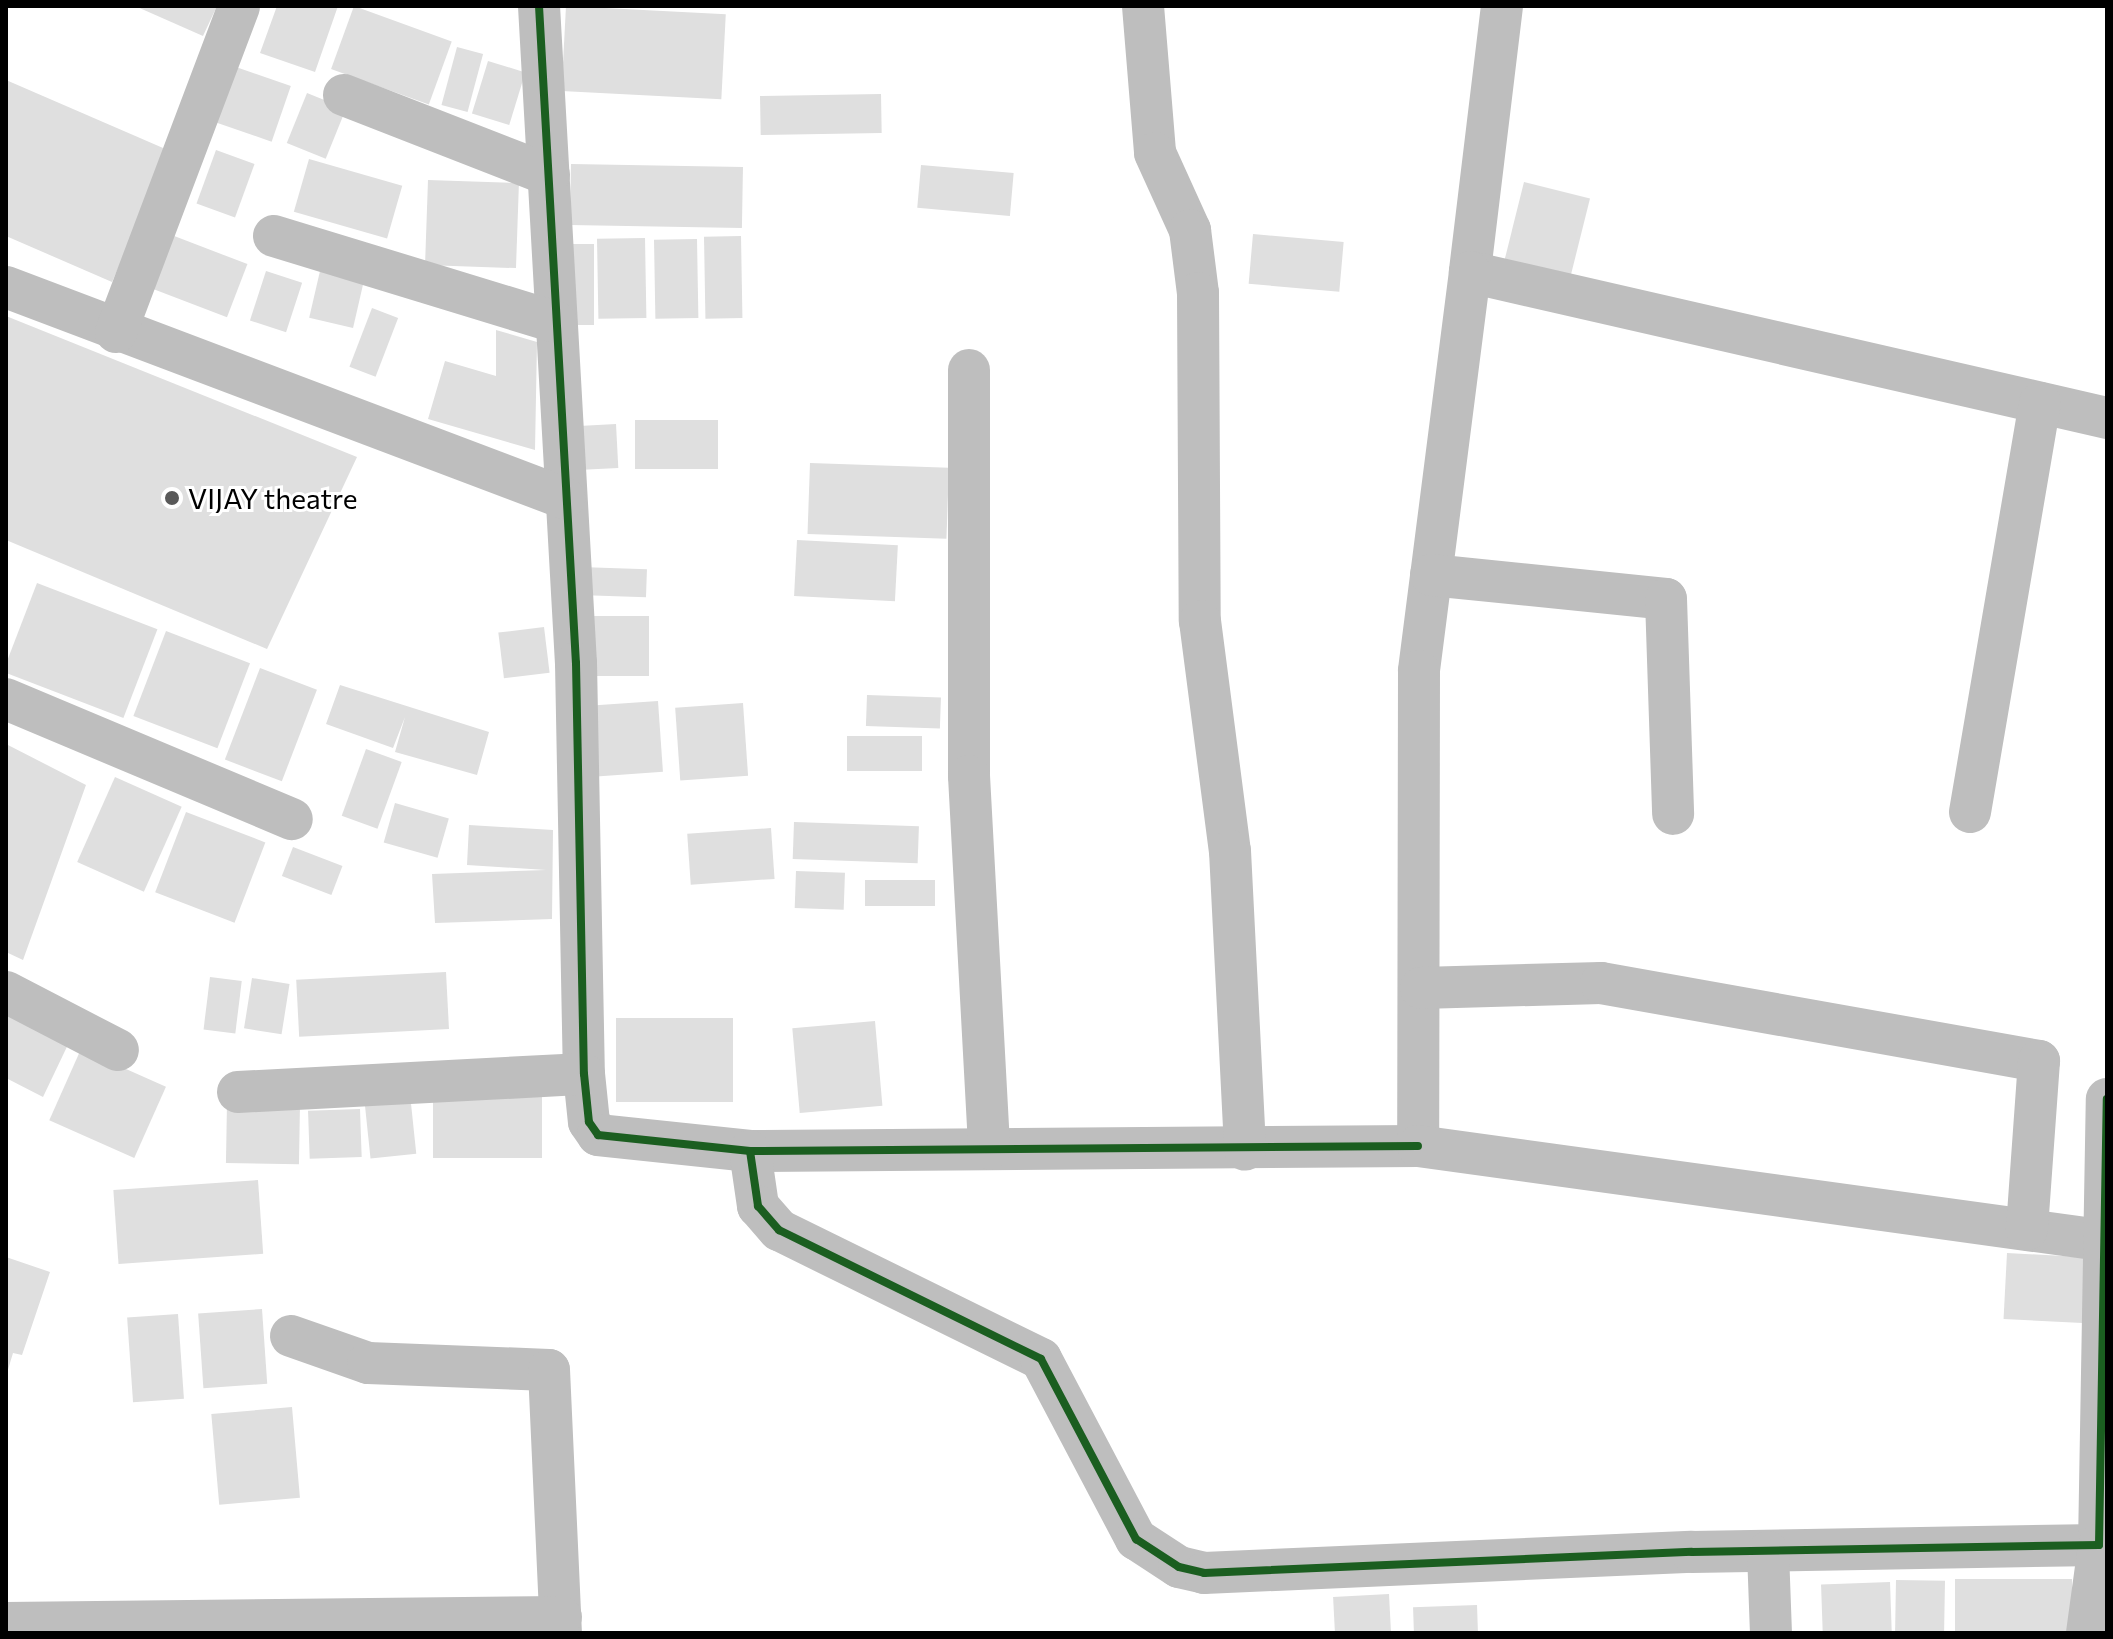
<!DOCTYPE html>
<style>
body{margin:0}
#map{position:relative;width:2113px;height:1639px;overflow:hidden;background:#fff;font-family:Commissioner,sans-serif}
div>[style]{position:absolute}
.building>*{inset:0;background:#dfdfdf;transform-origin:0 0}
.minor>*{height:42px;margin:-21px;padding:0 21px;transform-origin:21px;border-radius:21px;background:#bebebe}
.cycleway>*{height:8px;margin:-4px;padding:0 4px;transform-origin:4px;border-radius:4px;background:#1b5e20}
.dots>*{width:22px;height:22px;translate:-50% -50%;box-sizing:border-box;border:4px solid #fff;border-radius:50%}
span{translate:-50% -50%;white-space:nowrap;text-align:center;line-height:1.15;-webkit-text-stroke:6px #fff;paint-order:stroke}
.poi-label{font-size:28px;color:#000}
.left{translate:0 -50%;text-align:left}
.frame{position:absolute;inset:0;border:8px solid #000;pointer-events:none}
</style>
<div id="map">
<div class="building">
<i style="clip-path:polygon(135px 6px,217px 6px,203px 36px)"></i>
<i style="clip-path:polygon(277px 6px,338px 6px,315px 72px,260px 53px)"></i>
<i style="left:354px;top:6px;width:104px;height:67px;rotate:20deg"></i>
<i style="left:566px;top:6px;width:160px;height:85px;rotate:3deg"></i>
<i style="left:457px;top:47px;width:27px;height:60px;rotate:15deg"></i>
<i style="left:488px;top:61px;width:39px;height:55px;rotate:17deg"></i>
<i style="left:236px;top:67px;width:58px;height:59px;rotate:19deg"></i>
<i style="clip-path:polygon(6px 80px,170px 151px,112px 282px,6px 236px)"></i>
<i style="left:307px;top:93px;width:42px;height:54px;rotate:22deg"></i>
<i style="left:881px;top:94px;width:39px;height:121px;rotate:89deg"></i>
<i style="left:216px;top:150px;width:41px;height:57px;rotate:20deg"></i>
<i style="left:309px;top:159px;width:97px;height:55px;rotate:16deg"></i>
<i style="left:571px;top:164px;width:172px;height:61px;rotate:1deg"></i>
<i style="left:921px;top:165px;width:93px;height:43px;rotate:5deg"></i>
<i style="left:428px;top:180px;width:91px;height:85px;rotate:2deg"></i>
<i style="left:1524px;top:182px;width:68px;height:80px;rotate:14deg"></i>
<i style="left:169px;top:234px;width:84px;height:57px;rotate:21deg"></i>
<i style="left:1253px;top:234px;width:91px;height:50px;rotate:5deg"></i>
<i style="left:741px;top:236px;width:82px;height:37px;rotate:89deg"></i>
<i style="left:645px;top:238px;width:80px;height:48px;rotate:89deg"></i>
<i style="left:697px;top:239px;width:79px;height:43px;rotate:89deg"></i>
<i style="left:570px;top:244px;width:24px;height:81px"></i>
<i style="left:266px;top:271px;width:38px;height:52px;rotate:18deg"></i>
<i style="left:320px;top:271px;width:45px;height:48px;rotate:13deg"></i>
<i style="left:372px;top:308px;width:28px;height:63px;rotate:21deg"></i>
<i style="clip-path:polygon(6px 316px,357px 457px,267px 649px,6px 540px)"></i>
<i style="clip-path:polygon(496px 330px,537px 342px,535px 450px,428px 419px,445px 361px,496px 376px)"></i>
<i style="left:635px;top:420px;width:83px;height:49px"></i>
<i style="left:616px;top:424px;width:44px;height:51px;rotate:87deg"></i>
<i style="left:810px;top:463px;width:139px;height:71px;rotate:2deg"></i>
<i style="left:797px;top:540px;width:101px;height:56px;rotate:3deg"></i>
<i style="left:580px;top:567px;width:67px;height:28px;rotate:2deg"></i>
<i style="left:37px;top:583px;width:129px;height:95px;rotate:21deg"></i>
<i style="left:584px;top:616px;width:65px;height:60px"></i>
<i style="left:544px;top:627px;width:46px;height:46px;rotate:83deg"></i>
<i style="left:166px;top:631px;width:90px;height:91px;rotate:21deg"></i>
<i style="left:260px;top:668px;width:61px;height:98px;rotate:21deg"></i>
<i style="clip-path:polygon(340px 685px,489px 732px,477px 775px,395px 752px,405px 717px,393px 748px,326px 724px)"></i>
<i style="left:867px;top:695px;width:74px;height:31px;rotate:2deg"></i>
<i style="left:658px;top:701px;width:71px;height:77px;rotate:86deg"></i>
<i style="left:743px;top:703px;width:73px;height:68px;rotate:86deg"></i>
<i style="left:922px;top:736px;width:35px;height:75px;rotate:90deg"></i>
<i style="clip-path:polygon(6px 744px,86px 785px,23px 960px,6px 952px)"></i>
<i style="left:366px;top:749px;width:38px;height:71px;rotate:20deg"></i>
<i style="left:115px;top:777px;width:73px;height:93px;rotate:24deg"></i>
<i style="left:395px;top:803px;width:56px;height:41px;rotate:16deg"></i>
<i style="left:186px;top:812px;width:85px;height:86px;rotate:21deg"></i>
<i style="left:794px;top:822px;width:125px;height:37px;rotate:2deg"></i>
<i style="clip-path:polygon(469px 825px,553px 830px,552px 919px,435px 923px,432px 874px,546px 870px,467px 865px)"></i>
<i style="left:771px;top:828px;width:51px;height:84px;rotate:86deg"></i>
<i style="left:293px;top:847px;width:53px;height:31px;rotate:21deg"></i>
<i style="left:796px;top:871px;width:49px;height:37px;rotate:2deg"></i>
<i style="left:865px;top:880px;width:70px;height:26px"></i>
<i style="left:446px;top:972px;width:57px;height:150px;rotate:87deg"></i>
<i style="left:210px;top:977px;width:32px;height:53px;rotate:7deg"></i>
<i style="left:252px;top:978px;width:38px;height:51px;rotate:9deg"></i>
<i style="clip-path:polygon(6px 1012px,74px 1032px,43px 1097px,6px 1078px)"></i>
<i style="left:733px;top:1018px;width:84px;height:117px;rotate:90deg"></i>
<i style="left:875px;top:1021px;width:85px;height:83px;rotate:85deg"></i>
<i style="left:81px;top:1049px;width:93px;height:78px;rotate:24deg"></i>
<i style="left:542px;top:1087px;width:71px;height:109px;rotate:90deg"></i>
<i style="left:410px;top:1094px;width:60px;height:46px;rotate:84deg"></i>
<i style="left:227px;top:1103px;width:73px;height:60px;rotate:1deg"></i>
<i style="left:360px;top:1109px;width:48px;height:52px;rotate:88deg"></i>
<i style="left:258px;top:1180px;width:74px;height:145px;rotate:86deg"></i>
<i style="left:2007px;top:1253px;width:79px;height:66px;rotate:3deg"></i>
<i style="clip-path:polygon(6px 1257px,50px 1272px,22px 1355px,13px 1353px,7px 1373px)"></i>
<i style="left:262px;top:1309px;width:75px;height:64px;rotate:86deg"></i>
<i style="left:178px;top:1314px;width:85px;height:51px;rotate:86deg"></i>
<i style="left:292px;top:1407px;width:91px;height:81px;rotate:85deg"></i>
<i style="left:2072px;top:1579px;width:54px;height:117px;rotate:90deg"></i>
<i style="left:1896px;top:1580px;width:49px;height:53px;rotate:1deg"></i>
<i style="left:1890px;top:1582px;width:51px;height:69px;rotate:88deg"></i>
<i style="left:1389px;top:1594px;width:39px;height:56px;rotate:87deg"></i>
<i style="left:1477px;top:1605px;width:28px;height:64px;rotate:88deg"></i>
</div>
<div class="minor">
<i style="left:539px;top:6px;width:658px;rotate:86.78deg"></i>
<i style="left:576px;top:663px;width:411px;rotate:88.9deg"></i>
<i style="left:584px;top:1074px;width:48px;rotate:84.1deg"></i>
<i style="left:589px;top:1122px;width:16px;rotate:55deg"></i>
<i style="left:598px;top:1135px;width:153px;rotate:6deg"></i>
<i style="left:750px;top:1151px;width:668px;rotate:-0.43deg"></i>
<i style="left:1143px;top:6px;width:147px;rotate:85.3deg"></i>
<i style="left:1155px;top:153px;width:85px;rotate:65.6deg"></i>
<i style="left:1190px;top:230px;width:64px;rotate:82.8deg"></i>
<i style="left:1198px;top:293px;width:328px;rotate:89.7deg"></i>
<i style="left:1200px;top:621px;width:232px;rotate:82.6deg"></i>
<i style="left:1230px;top:851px;width:299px;rotate:87.1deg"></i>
<i style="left:1502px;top:6px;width:268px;rotate:96.9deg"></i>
<i style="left:1470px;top:272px;width:654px;rotate:12.91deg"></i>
<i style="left:344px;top:95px;width:220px;rotate:21.3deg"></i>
<i style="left:274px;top:236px;width:295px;rotate:17deg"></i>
<i style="left:1470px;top:272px;width:402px;rotate:97.3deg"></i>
<i style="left:1419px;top:671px;width:475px;rotate:90.1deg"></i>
<i style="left:1418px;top:1146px;width:696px;rotate:7.85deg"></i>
<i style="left:6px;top:287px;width:597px;rotate:20.71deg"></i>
<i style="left:116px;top:332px;width:348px;rotate:-69.3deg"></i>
<i style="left:969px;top:370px;width:406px;rotate:90deg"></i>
<i style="left:969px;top:776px;width:373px;rotate:86.9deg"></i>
<i style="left:1431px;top:575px;width:236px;rotate:5.8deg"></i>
<i style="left:1666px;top:599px;width:215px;rotate:88.1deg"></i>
<i style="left:6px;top:699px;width:310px;rotate:22.8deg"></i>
<i style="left:1970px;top:812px;width:415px;rotate:-80.3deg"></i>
<i style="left:1421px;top:988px;width:180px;rotate:-1.6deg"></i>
<i style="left:1601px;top:983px;width:445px;rotate:10.1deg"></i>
<i style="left:2039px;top:1061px;width:169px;rotate:94.1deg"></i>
<i style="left:6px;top:992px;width:126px;rotate:27.4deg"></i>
<i style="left:238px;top:1092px;width:346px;rotate:-3deg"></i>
<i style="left:750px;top:1151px;width:56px;rotate:81.7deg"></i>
<i style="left:758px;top:1206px;width:32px;rotate:49deg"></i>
<i style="left:779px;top:1230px;width:292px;rotate:26.2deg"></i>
<i style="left:1041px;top:1359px;width:204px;rotate:62.2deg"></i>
<i style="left:1136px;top:1539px;width:51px;rotate:33.1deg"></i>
<i style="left:1179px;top:1567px;width:26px;rotate:13deg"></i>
<i style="left:1204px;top:1573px;width:488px;rotate:-2.5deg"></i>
<i style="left:1692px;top:1552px;width:407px;rotate:-1deg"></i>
<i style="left:2099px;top:1545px;width:446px;rotate:-89deg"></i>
<i style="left:291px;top:1336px;width:82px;rotate:19.3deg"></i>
<i style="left:368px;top:1363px;width:181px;rotate:2.2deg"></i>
<i style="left:549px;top:1370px;width:263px;rotate:87.4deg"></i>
<i style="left:1768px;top:1552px;width:81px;rotate:87.9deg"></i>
<i style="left:6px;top:1623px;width:555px;rotate:-0.62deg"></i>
<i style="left:2087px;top:1633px;width:89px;rotate:-82.2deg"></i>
</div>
<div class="cycleway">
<i style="left:539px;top:6px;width:658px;rotate:86.78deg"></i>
<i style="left:576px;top:663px;width:411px;rotate:88.9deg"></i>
<i style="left:584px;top:1074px;width:48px;rotate:84.1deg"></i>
<i style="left:589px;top:1122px;width:16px;rotate:55deg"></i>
<i style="left:598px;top:1135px;width:153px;rotate:6deg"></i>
<i style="left:750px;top:1151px;width:668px;rotate:-0.43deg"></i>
<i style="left:750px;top:1151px;width:56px;rotate:81.7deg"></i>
<i style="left:758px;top:1206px;width:32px;rotate:49deg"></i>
<i style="left:779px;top:1230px;width:292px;rotate:26.2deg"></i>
<i style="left:1041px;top:1359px;width:204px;rotate:62.2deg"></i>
<i style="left:1136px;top:1539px;width:51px;rotate:33.1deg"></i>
<i style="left:1179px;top:1567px;width:26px;rotate:13deg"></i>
<i style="left:1204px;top:1573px;width:488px;rotate:-2.5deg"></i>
<i style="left:1692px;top:1552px;width:407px;rotate:-1deg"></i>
<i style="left:2099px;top:1545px;width:446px;rotate:-89deg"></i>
</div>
<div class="dots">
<i style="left:172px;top:498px;background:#595959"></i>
</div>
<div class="poi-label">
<span class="left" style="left:188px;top:498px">VIJAY theatre</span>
</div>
<div class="frame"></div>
</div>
